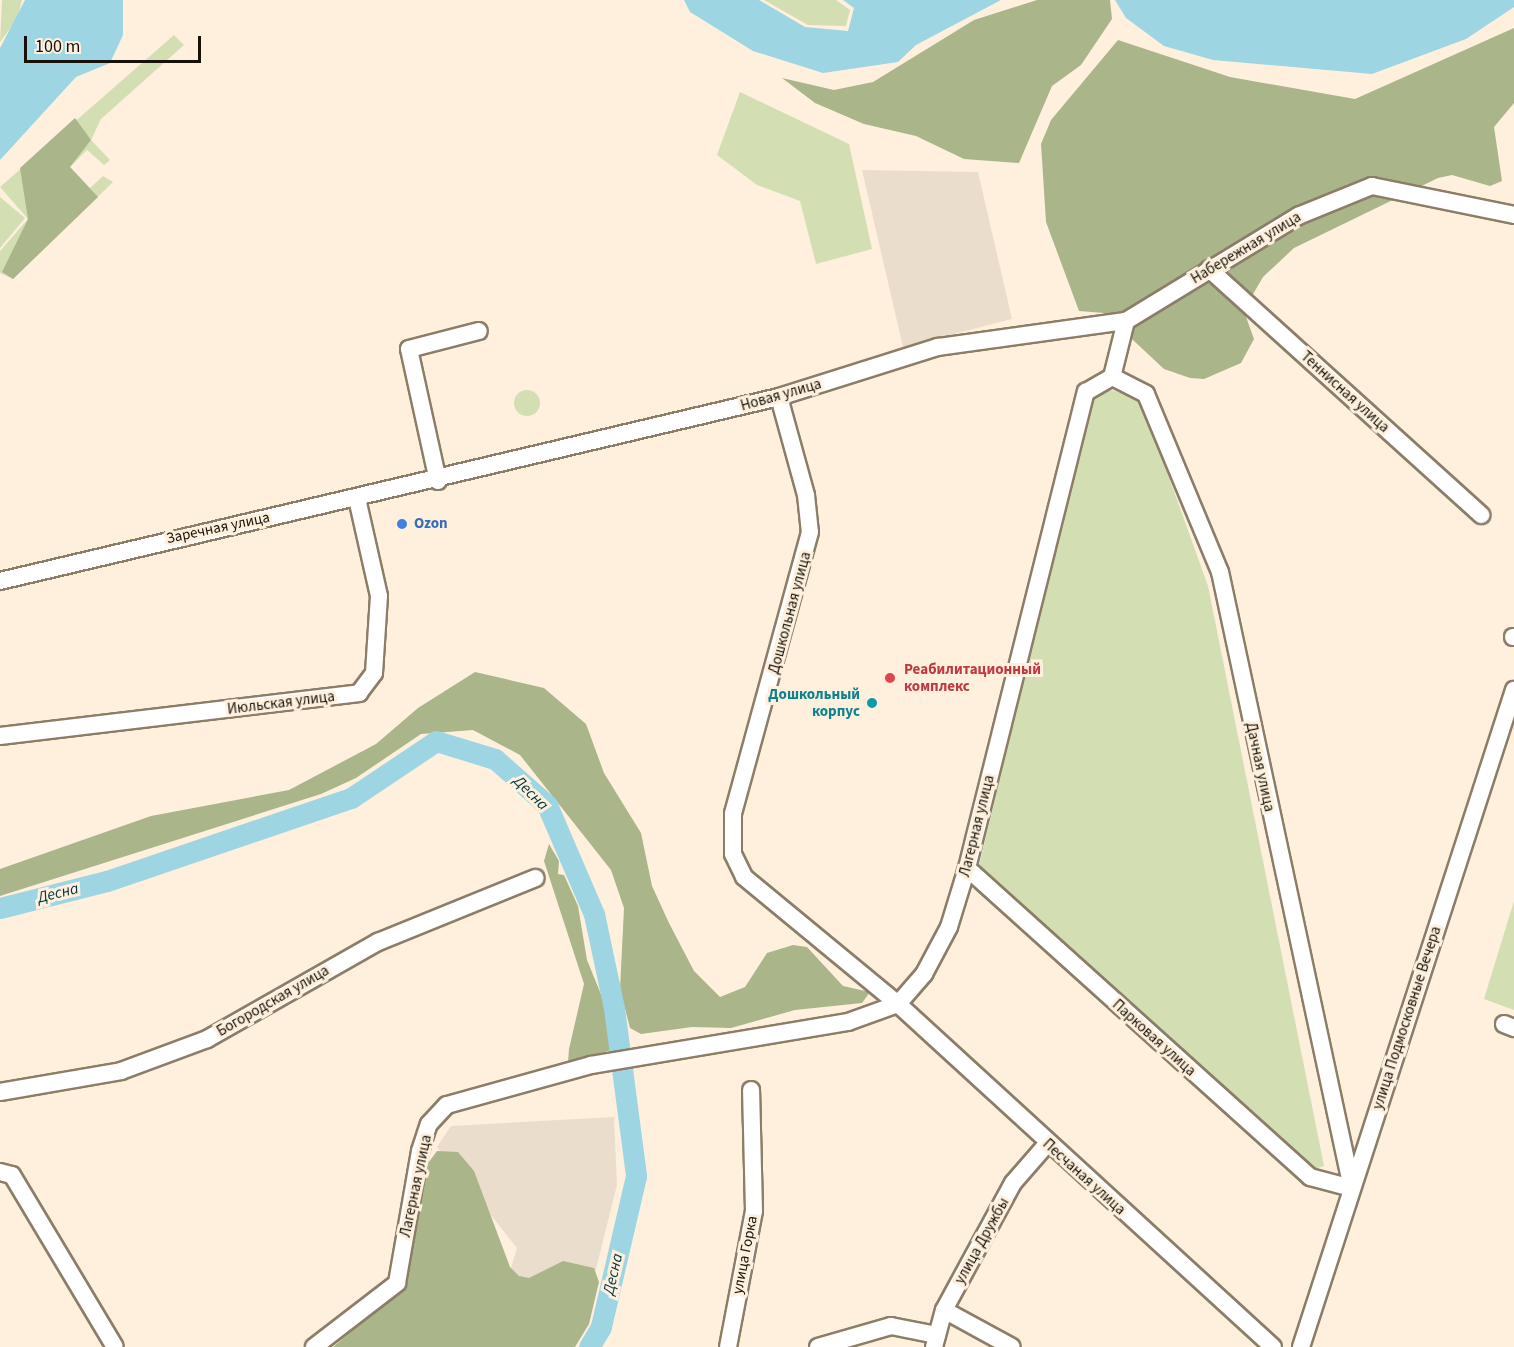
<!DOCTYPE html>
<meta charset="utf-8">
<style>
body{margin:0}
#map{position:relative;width:1514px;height:1347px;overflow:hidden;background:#fef0dd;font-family:"Source Sans 3",sans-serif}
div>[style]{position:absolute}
.industrial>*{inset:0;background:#ebddcb}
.green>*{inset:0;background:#d3deb3}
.round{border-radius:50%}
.forest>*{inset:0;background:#abb58a}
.water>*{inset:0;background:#9dd5e2}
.river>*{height:21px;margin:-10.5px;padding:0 10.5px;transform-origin:10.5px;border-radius:10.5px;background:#9dd5e2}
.roads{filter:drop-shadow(2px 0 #8c7d68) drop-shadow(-2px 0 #8c7d68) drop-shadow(0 2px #8c7d68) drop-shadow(0 -2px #8c7d68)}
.minor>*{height:16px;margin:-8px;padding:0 8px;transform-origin:8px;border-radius:8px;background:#fff}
.dots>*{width:16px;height:16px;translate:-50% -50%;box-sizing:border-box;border:3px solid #fef0dd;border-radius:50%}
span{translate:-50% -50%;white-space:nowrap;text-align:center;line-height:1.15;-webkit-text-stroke:6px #fef0dd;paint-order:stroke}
.street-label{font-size:15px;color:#171109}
.shop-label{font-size:15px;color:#366cbe;font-weight:700}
.left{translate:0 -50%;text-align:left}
.health-label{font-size:15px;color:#be3a42;font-weight:700}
.culture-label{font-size:15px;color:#0d838f;font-weight:700}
.right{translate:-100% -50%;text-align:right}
.water-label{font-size:16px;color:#003640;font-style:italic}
.scale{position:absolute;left:24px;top:36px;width:177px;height:27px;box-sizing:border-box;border:3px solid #171109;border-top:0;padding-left:8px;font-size:18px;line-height:21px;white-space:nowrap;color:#171109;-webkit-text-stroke:4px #fef0dd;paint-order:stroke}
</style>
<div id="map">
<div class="industrial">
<i style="clip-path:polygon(862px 170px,978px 172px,1012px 319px,903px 347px)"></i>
<i style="clip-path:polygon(614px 1117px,617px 1185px,583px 1321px,487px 1347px,517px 1248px,437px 1147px,451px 1126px)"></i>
</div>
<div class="green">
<i style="clip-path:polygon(2px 0,22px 0,17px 19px,0 42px)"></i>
<i style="clip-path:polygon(764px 0,836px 0,850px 10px,846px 26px,808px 25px)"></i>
<i style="clip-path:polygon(174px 35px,184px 45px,101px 119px,91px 140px,110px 160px,104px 165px,87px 150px,70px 167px,90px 188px,103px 176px,113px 182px,13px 279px,0 273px,0 251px,28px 219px,0 187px)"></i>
<i style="clip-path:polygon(740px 92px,849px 144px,872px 249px,816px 264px,800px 201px,757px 185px,717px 155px)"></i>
<i style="clip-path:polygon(0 197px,25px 218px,0 248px)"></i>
<i style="clip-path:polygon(1111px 390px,1141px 399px,1208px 586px,1324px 1166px,1311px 1170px,979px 866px,1091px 400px)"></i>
<i class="round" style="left:514px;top:390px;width:26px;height:26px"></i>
<i style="clip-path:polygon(1514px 901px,1514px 1010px,1484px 999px)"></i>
</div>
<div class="forest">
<i style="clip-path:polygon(1037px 0,1110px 0,1112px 19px,1081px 65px,1052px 86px,1019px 163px,964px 159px,916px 136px,864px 124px,815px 103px,782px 78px,834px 90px,873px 82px,974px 20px)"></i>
<i style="clip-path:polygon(1514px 28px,1514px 103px,1494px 127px,1502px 181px,1490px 186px,1452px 175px,1438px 178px,1294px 248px,1263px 277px,1249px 301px,1245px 314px,1254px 339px,1241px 363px,1204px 379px,1190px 378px,1164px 369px,1104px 313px,1079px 311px,1046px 222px,1041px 144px,1051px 120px,1118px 40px,1230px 77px,1355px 99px)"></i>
<i style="clip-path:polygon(75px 118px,91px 140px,70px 167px,98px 197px,13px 279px,2px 272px,28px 219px,20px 168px)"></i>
<i style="clip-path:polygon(475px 672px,544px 688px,586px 724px,604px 773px,641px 833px,652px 886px,669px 923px,694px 971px,720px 997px,745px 987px,767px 953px,793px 945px,807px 947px,843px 986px,870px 992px,862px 1003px,795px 1010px,731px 1028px,692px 1027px,641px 1034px,630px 1028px,620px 989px,624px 908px,611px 870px,520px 755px,473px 730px,421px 734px,356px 778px,321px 794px,0 896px,0 869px,151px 816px,289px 790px,376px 744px,418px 708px)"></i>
<i style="clip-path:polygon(549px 844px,559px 861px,558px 874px,564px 875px,578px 906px,587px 960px,607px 1009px,611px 1050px,575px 1062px,568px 1062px,569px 1049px,584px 984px,544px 861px)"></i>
<i style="clip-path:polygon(437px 1151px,458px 1152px,474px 1171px,510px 1267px,519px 1276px,529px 1278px,563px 1261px,594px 1268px,599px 1282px,589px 1324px,575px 1347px,333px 1347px,405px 1286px,423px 1170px)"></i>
</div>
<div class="water">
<i style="clip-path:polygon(25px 0,123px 0,123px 35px,110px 63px,76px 77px,0 160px,0 48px)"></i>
<i style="clip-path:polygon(684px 0,759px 0,805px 27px,848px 31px,854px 8px,843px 0,1001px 0,916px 45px,898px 62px,823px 73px,753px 51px,690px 12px)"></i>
<i style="clip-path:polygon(1115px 0,1514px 0,1514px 7px,1466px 39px,1372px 74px,1213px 60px,1164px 46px,1126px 18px)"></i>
</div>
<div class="river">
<i style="left:0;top:908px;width:110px;rotate:-14.2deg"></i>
<i style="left:107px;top:881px;width:258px;rotate:-18.8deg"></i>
<i style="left:351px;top:798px;width:102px;rotate:-33.8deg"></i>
<i style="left:436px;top:741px;width:62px;rotate:17deg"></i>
<i style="left:495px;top:759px;width:69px;rotate:41.5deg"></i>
<i style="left:547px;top:805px;width:119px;rotate:66.7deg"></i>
<i style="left:594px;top:914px;width:96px;rotate:78deg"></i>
<i style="left:614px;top:1008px;width:169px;rotate:82.5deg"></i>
<i style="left:636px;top:1176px;width:155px;rotate:103.1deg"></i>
<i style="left:601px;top:1327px;width:23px;rotate:121deg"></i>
</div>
<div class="roads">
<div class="minor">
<i style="left:1209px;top:269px;width:367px;rotate:42.1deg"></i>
<i style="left:779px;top:397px;width:102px;rotate:74.6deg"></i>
<i style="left:806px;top:495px;width:37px;rotate:84deg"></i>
<i style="left:810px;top:532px;width:292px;rotate:105.3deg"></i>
<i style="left:733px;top:814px;width:40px;rotate:90deg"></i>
<i style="left:733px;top:854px;width:25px;rotate:64deg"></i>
<i style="left:744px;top:877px;width:200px;rotate:39.5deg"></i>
<i style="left:898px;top:1004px;width:508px;rotate:42.45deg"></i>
<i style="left:438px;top:481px;width:135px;rotate:-102.4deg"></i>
<i style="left:409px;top:349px;width:72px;rotate:-14.4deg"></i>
<i style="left:0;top:581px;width:800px;rotate:-13.29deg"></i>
<i style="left:779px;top:397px;width:167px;rotate:-17.5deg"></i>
<i style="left:938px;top:347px;width:190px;rotate:-7.9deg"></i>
<i style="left:1126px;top:321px;width:202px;rotate:-31.4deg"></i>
<i style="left:1298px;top:216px;width:80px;rotate:-22.1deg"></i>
<i style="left:1372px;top:186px;width:145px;rotate:11.5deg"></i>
<i style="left:1513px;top:637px;width:1px"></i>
<i style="left:0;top:736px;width:362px;rotate:-6.8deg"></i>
<i style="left:359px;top:693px;width:25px;rotate:-53deg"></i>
<i style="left:374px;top:673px;width:77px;rotate:-86.3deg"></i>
<i style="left:379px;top:596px;width:100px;rotate:-102.7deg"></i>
<i style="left:967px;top:868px;width:462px;rotate:42deg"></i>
<i style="left:1310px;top:1177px;width:43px;rotate:14.7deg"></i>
<i style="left:1352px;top:1188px;width:630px;rotate:-102.09deg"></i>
<i style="left:1220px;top:572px;width:193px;rotate:-112.6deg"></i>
<i style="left:1146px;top:394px;width:38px;rotate:-153deg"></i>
<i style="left:1504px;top:1024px;width:11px;rotate:22deg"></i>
<i style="left:0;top:1092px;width:123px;rotate:-9.8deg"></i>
<i style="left:121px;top:1071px;width:92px;rotate:-20.4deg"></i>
<i style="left:207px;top:1039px;width:197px;rotate:-29.6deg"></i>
<i style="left:378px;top:942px;width:170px;rotate:-22.1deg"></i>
<i style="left:0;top:1172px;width:12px;rotate:14deg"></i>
<i style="left:12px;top:1175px;width:200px;rotate:59.1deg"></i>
<i style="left:944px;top:1310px;width:77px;rotate:28.6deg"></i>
<i style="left:314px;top:1347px;width:105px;rotate:-37.6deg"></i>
<i style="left:397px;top:1283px;width:134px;rotate:-80.1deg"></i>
<i style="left:420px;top:1151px;width:28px;rotate:-72deg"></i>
<i style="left:429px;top:1124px;width:26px;rotate:-47deg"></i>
<i style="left:447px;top:1105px;width:149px;rotate:-15.5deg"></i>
<i style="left:591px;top:1065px;width:261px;rotate:-9.5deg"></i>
<i style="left:848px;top:1022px;width:53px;rotate:-19.8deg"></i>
<i style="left:898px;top:1004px;width:40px;rotate:-49deg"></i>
<i style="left:924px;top:974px;width:53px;rotate:-62deg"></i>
<i style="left:949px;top:927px;width:62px;rotate:-73deg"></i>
<i style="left:967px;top:868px;width:491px;rotate:-76deg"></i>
<i style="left:1086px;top:392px;width:30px;rotate:-30deg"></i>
<i style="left:1112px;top:377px;width:58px;rotate:-76deg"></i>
<i style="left:728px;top:1347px;width:138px;rotate:-79.2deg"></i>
<i style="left:754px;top:1211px;width:121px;rotate:-91.4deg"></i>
<i style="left:818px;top:1347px;width:76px;rotate:-16deg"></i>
<i style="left:891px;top:1326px;width:47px;rotate:11.1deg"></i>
<i style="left:934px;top:1347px;width:38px;rotate:-75deg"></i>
<i style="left:944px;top:1310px;width:145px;rotate:-61.5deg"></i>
<i style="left:1013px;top:1183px;width:52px;rotate:-48.9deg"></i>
<i style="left:1301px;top:1347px;width:691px;rotate:-72.04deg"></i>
</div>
</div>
<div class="dots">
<i style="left:402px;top:524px;background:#3f7fe0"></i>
<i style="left:890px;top:678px;background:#e0444e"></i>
<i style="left:872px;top:703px;background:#0f9aa8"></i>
</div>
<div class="street-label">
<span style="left:1246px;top:248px;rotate:-31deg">Набережная улица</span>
<span style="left:1345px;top:392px;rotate:42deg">Теннисная улица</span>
<span style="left:781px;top:395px;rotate:-16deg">Новая улица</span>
<span style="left:218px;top:528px;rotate:-12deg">Заречная улица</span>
<span style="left:790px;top:613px;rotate:-75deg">Дошкольная улица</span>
<span style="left:281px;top:703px;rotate:-7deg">Июльская улица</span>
<span style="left:1260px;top:767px;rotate:78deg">Дачная улица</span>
<span style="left:977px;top:826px;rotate:-76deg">Лагерная улица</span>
<span style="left:273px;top:1001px;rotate:-30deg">Богородская улица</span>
<span style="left:1407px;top:1018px;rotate:-72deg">улица Подмосковные Вечера</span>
<span style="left:1154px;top:1038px;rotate:42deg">Парковая улица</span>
<span style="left:1084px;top:1177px;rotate:42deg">Песчаная улица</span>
<span style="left:416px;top:1186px;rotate:-78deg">Лагерная улица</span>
<span style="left:982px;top:1241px;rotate:-61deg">улица Дружбы</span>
<span style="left:745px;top:1255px;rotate:-79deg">улица Горка</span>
</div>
<div class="shop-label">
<span class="left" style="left:414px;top:524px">Ozon</span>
</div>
<div class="health-label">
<span class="left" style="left:904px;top:678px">Реабилитационный<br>комплекс</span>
</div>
<div class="culture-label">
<span class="right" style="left:860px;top:703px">Дошкольный<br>корпус</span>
</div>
<div class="water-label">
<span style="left:531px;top:793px;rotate:45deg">Десна</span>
<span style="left:58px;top:893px;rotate:-14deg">Десна</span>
<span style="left:613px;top:1274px;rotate:-77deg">Десна</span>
</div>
<div class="scale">100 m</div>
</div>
